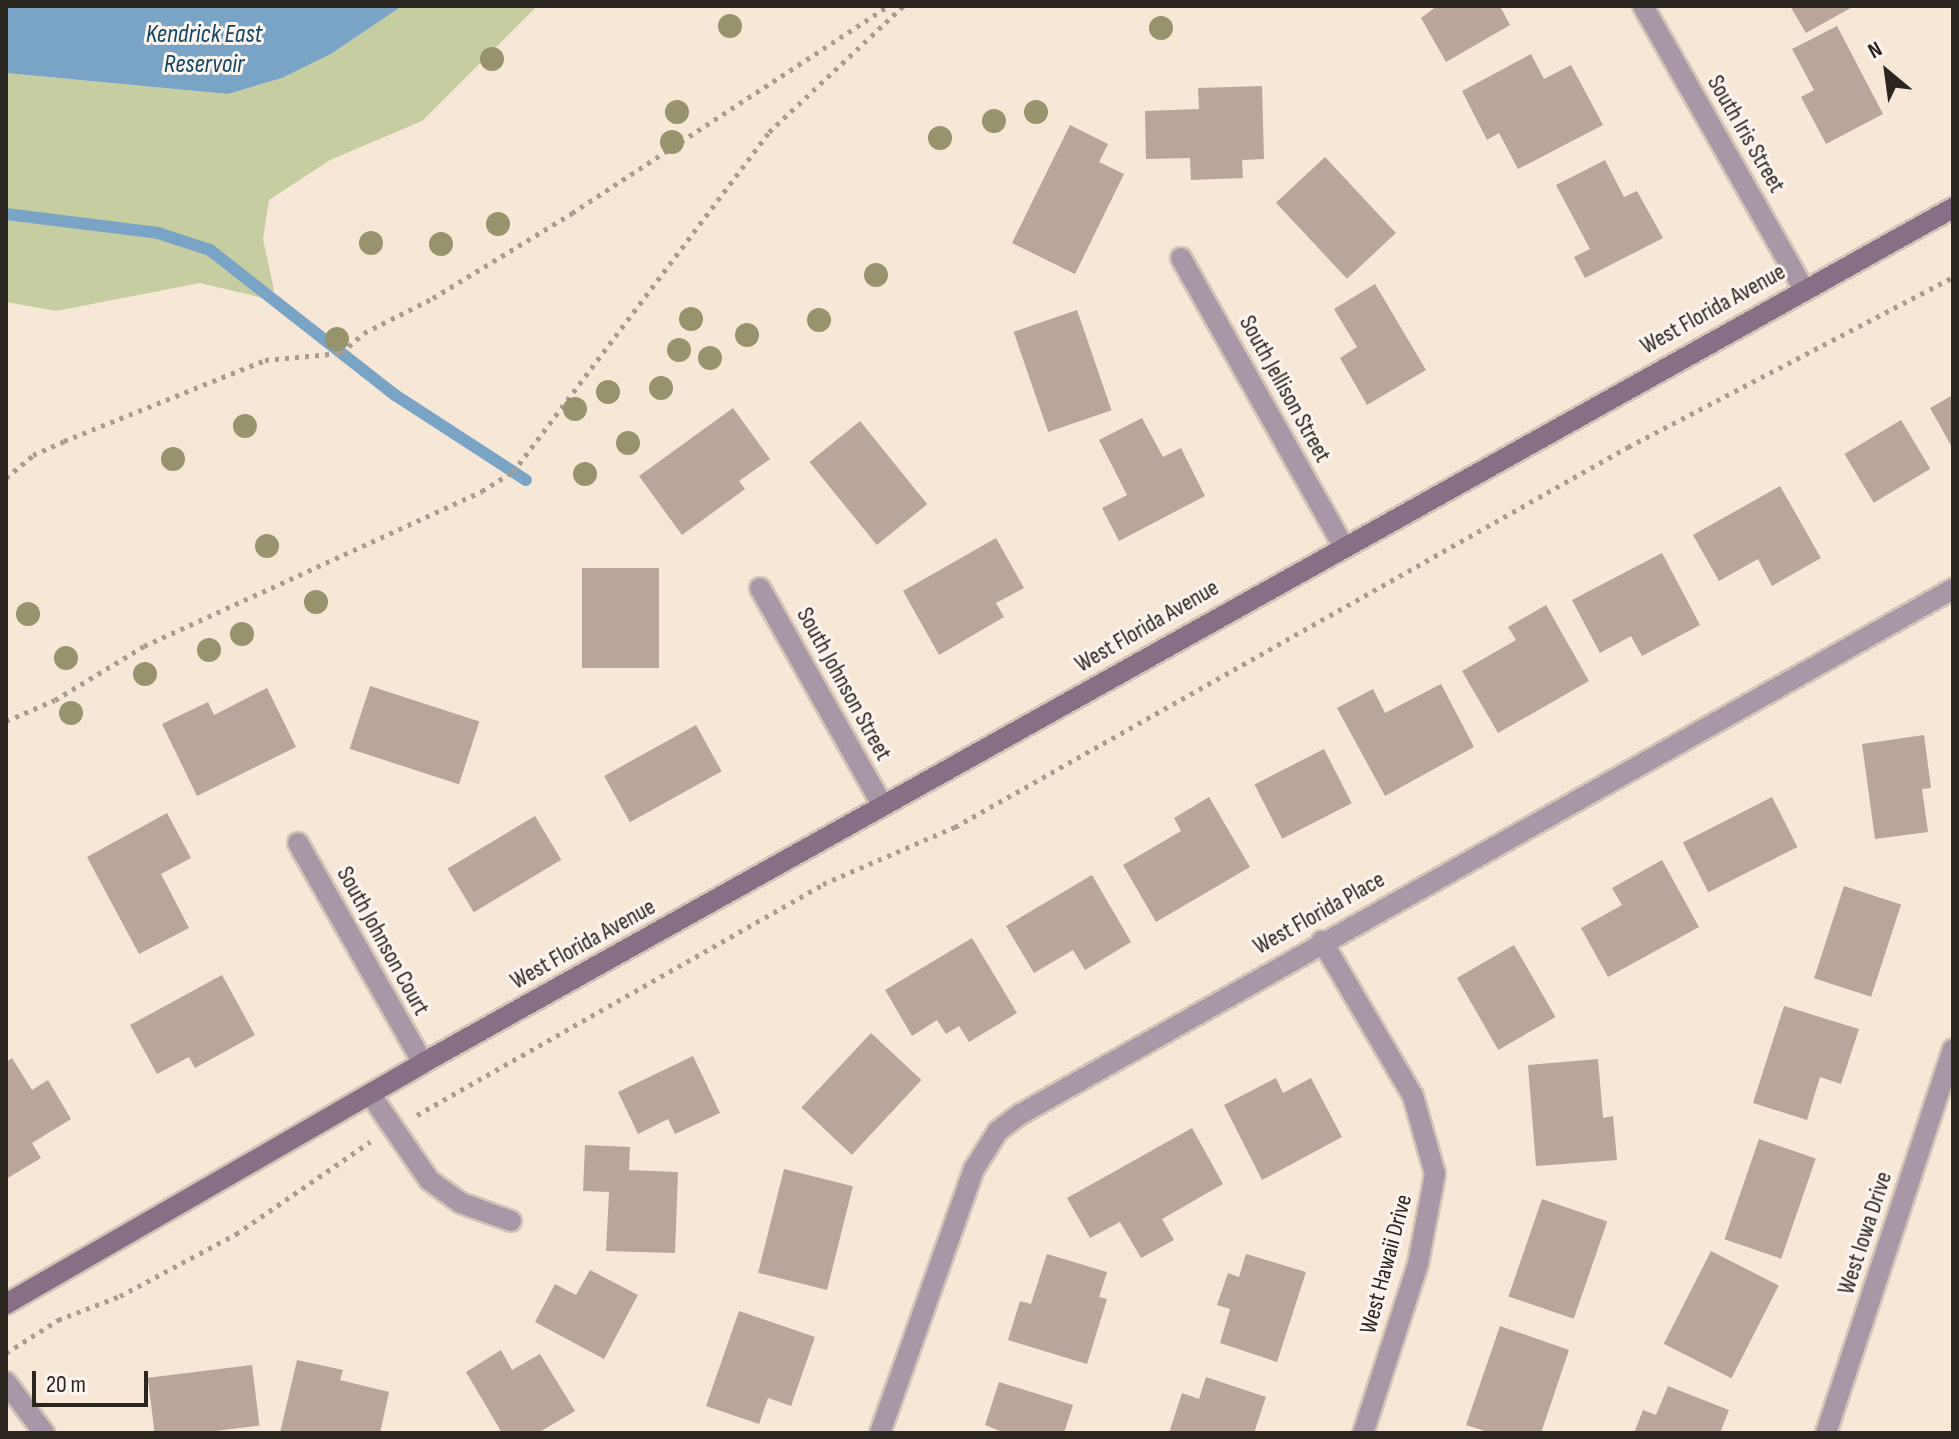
<!DOCTYPE html>
<style>
body{margin:0}
#map{position:relative;width:1959px;height:1439px;overflow:hidden;background:#f7e7d7;font-family:"Sofia Sans Condensed",sans-serif}
div>[style]{position:absolute}
.green>*{inset:0;background:#c6cea1}
.water>*{inset:0;background:#7aa4c5}
.stream>*{height:12px;margin:-6px;padding:0 6px;transform-origin:6px;border-radius:6px;background:#7aa4c5}
.building>*{inset:0;background:#baa59d;transform-origin:0 0}
.path>*{height:5px;margin-top:-2.5px;transform-origin:0;background:repeating-linear-gradient(90deg,#a99c90 0 4px,transparent 0 10px)}
.roads{filter:drop-shadow(2px 0 #d2c4b6) drop-shadow(-2px 0 #d2c4b6) drop-shadow(0 2px #d2c4b6) drop-shadow(0 -2px #d2c4b6)}
.street>*{height:20px;margin:-10px;padding:0 10px;transform-origin:10px;border-radius:10px;background:#a897a6}
.secondary>*{height:20px;margin:-10px;padding:0 10px;transform-origin:10px;border-radius:10px;background:#886f85}
.trees>*{width:24px;height:24px;margin:-12px;border-radius:50%;background:#97936d}
span{translate:-50% -50%;white-space:nowrap;text-align:center;line-height:1.15;-webkit-text-stroke:6px #fdf6f0;paint-order:stroke}
.street-label{font-size:24px;color:#2b251f}
.water-label{font-size:26px;color:#134566;font-style:italic}
.frame{position:absolute;inset:0;border:8px solid #2b251f;pointer-events:none}
.north{position:absolute;left:1847px;top:32px;width:80px;height:80px;-webkit-text-stroke:6px #fdf6f0;paint-order:stroke;rotate:331deg;font-size:22px;font-weight:700;line-height:32px;text-align:center;color:#2b251f}
.north::after{content:'';display:block;margin:auto;width:28px;height:36px;background:#2b251f;clip-path:polygon(50% 0,100% 100%,50% 72%,0 100%)}
.scale{position:absolute;left:32px;top:1371px;width:116px;height:36px;box-sizing:border-box;border:4px solid #2b251f;border-top:0;padding-left:10px;font-size:24px;line-height:28px;white-space:nowrap;color:#2b251f;-webkit-text-stroke:6px #fdf6f0;paint-order:stroke}
</style>
<div id="map">
<div class="green">
<i style="clip-path:polygon(402px 6px,537px 6px,422px 121px,330px 160px,269px 200px,263px 239px,274px 290px,268px 299px,200px 283px,56px 311px,6px 302px,6px 73px,228px 94px,282px 78px,331px 54px)"></i>
</div>
<div class="water">
<i style="clip-path:polygon(6px 6px,402px 6px,331px 54px,282px 78px,228px 94px,6px 73px)"></i>
</div>
<div class="stream">
<i style="left:6px;top:214px;width:153px;rotate:7.1deg"></i>
<i style="left:158px;top:233px;width:55px;rotate:18.1deg"></i>
<i style="left:210px;top:250px;width:235px;rotate:38.1deg"></i>
<i style="left:395px;top:395px;width:156px;rotate:33deg"></i>
</div>
<div class="building">
<i style="clip-path:polygon(1437px 6px,1500px 6px,1510px 25px,1446px 62px,1421px 18px)"></i>
<i style="clip-path:polygon(1790px 6px,1854px 6px,1806px 33px)"></i>
<i style="clip-path:polygon(1837px 26px,1883px 114px,1826px 144px,1801px 97px,1814px 90px,1792px 49px)"></i>
<i style="clip-path:polygon(1531px 54px,1544px 79px,1571px 65px,1603px 125px,1518px 169px,1499px 133px,1487px 140px,1462px 91px)"></i>
<i style="clip-path:polygon(1262px 86px,1264px 159px,1242px 160px,1243px 178px,1191px 180px,1190px 158px,1146px 159px,1145px 111px,1199px 109px,1198px 88px)"></i>
<i style="clip-path:polygon(1070px 125px,1108px 144px,1099px 162px,1124px 174px,1075px 274px,1012px 243px)"></i>
<i style="left:1325px;top:157px;width:104px;height:67px;rotate:47deg"></i>
<i style="clip-path:polygon(1605px 160px,1624px 197px,1637px 191px,1663px 238px,1585px 278px,1574px 257px,1590px 249px,1556px 185px)"></i>
<i style="clip-path:polygon(1375px 284px,1426px 370px,1367px 405px,1340px 358px,1357px 347px,1334px 309px)"></i>
<i style="left:1077px;top:310px;width:106px;height:67px;rotate:71deg"></i>
<i style="clip-path:polygon(1953px 395px,1953px 449px,1930px 408px)"></i>
<i style="clip-path:polygon(733px 408px,770px 459px,739px 481px,745px 489px,682px 535px,639px 476px)"></i>
<i style="clip-path:polygon(1142px 418px,1163px 457px,1181px 448px,1205px 496px,1119px 541px,1102px 508px,1127px 495px,1099px 440px)"></i>
<i style="left:1901px;top:420px;width:57px;height:66px;rotate:59deg"></i>
<i style="left:860px;top:421px;width:107px;height:65px;rotate:51deg"></i>
<i style="clip-path:polygon(1780px 486px,1821px 558px,1772px 586px,1758px 559px,1719px 581px,1693px 535px)"></i>
<i style="clip-path:polygon(996px 538px,1024px 588px,996px 603px,1004px 617px,939px 655px,903px 591px)"></i>
<i style="clip-path:polygon(1662px 553px,1700px 625px,1642px 656px,1631px 636px,1600px 653px,1572px 600px)"></i>
<i style="left:582px;top:568px;width:77px;height:100px"></i>
<i style="clip-path:polygon(1546px 605px,1589px 681px,1498px 733px,1462px 671px,1516px 640px,1508px 627px)"></i>
<i style="clip-path:polygon(1441px 684px,1474px 747px,1385px 796px,1337px 708px,1373px 689px,1385px 713px)"></i>
<i style="left:370px;top:686px;width:115px;height:66px;rotate:18deg"></i>
<i style="clip-path:polygon(267px 688px,296px 747px,197px 796px,162px 724px,208px 702px,214px 715px)"></i>
<i style="left:696px;top:725px;width:53px;height:105px;rotate:61deg"></i>
<i style="clip-path:polygon(1924px 735px,1931px 788px,1922px 789px,1928px 832px,1875px 839px,1862px 744px)"></i>
<i style="left:1324px;top:749px;width:61px;height:78px;rotate:63deg"></i>
<i style="clip-path:polygon(1209px 797px,1250px 867px,1156px 922px,1123px 865px,1181px 831px,1174px 818px)"></i>
<i style="left:1772px;top:797px;width:56px;height:100px;rotate:63deg"></i>
<i style="clip-path:polygon(167px 813px,191px 858px,161px 874px,189px 928px,139px 954px,87px 857px)"></i>
<i style="left:535px;top:816px;width:51px;height:102px;rotate:59deg"></i>
<i style="clip-path:polygon(1662px 860px,1699px 927px,1608px 977px,1581px 928px,1622px 905px,1612px 888px)"></i>
<i style="clip-path:polygon(1092px 875px,1131px 942px,1085px 970px,1073px 950px,1034px 973px,1006px 926px)"></i>
<i style="left:1844px;top:886px;width:60px;height:97px;rotate:18deg"></i>
<i style="clip-path:polygon(972px 938px,1017px 1013px,969px 1042px,959px 1026px,946px 1034px,937px 1020px,912px 1036px,885px 990px)"></i>
<i style="left:1514px;top:945px;width:83px;height:66px;rotate:60deg"></i>
<i style="clip-path:polygon(222px 975px,255px 1035px,195px 1068px,189px 1057px,157px 1074px,130px 1025px)"></i>
<i style="clip-path:polygon(1784px 1006px,1859px 1029px,1841px 1084px,1820px 1077px,1807px 1120px,1753px 1103px)"></i>
<i style="left:871px;top:1033px;width:69px;height:102px;rotate:43deg"></i>
<i style="clip-path:polygon(693px 1056px,720px 1113px,675px 1134px,668px 1119px,638px 1134px,618px 1092px)"></i>
<i style="clip-path:polygon(12px 1058px,32px 1090px,48px 1080px,71px 1119px,32px 1143px,41px 1158px,6px 1179px,6px 1062px)"></i>
<i style="clip-path:polygon(1598px 1059px,1603px 1118px,1613px 1116px,1617px 1160px,1536px 1166px,1528px 1065px)"></i>
<i style="clip-path:polygon(1276px 1078px,1283px 1093px,1311px 1078px,1342px 1137px,1262px 1180px,1224px 1105px)"></i>
<i style="clip-path:polygon(1192px 1128px,1223px 1184px,1162px 1219px,1174px 1240px,1141px 1258px,1120px 1222px,1090px 1238px,1067px 1198px)"></i>
<i style="left:1759px;top:1139px;width:60px;height:106px;rotate:19deg"></i>
<i style="clip-path:polygon(585px 1145px,630px 1147px,629px 1170px,678px 1172px,675px 1253px,606px 1251px,609px 1192px,583px 1191px)"></i>
<i style="left:784px;top:1169px;width:71px;height:107px;rotate:14deg"></i>
<i style="left:1542px;top:1199px;width:69px;height:103px;rotate:19deg"></i>
<i style="left:1711px;top:1251px;width:76px;height:104px;rotate:27deg"></i>
<i style="clip-path:polygon(1047px 1254px,1107px 1272px,1099px 1297px,1107px 1299px,1087px 1364px,1008px 1340px,1020px 1301px,1031px 1304px)"></i>
<i style="clip-path:polygon(1246px 1254px,1306px 1272px,1277px 1362px,1220px 1343px,1230px 1309px,1217px 1305px,1228px 1273px,1239px 1277px)"></i>
<i style="clip-path:polygon(590px 1270px,638px 1295px,604px 1359px,535px 1322px,555px 1284px,576px 1295px)"></i>
<i style="clip-path:polygon(739px 1311px,815px 1337px,791px 1406px,768px 1398px,759px 1424px,706px 1406px)"></i>
<i style="clip-path:polygon(1500px 1326px,1569px 1350px,1541px 1433px,1491px 1433px,1466px 1425px)"></i>
<i style="clip-path:polygon(501px 1350px,512px 1370px,540px 1354px,575px 1411px,538px 1433px,502px 1433px,466px 1372px)"></i>
<i style="clip-path:polygon(297px 1360px,343px 1370px,340px 1380px,389px 1392px,380px 1433px,280px 1433px)"></i>
<i style="left:252px;top:1365px;width:61px;height:105px;rotate:83deg"></i>
<i style="clip-path:polygon(1206px 1377px,1266px 1397px,1254px 1433px,1169px 1433px,1182px 1393px,1199px 1399px)"></i>
<i style="clip-path:polygon(999px 1382px,1073px 1405px,1064px 1433px,1005px 1433px,985px 1425px)"></i>
<i style="clip-path:polygon(1668px 1386px,1729px 1410px,1720px 1433px,1634px 1433px,1643px 1410px,1656px 1415px)"></i>
</div>
<div class="path">
<i style="left:6px;top:478px;width:35px;rotate:-40deg"></i>
<i style="left:33px;top:455px;width:34px;rotate:-24deg"></i>
<i style="left:64px;top:441px;width:217px;rotate:-21.9deg"></i>
<i style="left:265px;top:360px;width:76px;rotate:-5.3deg"></i>
<i style="left:341px;top:353px;width:30px;rotate:-41deg"></i>
<i style="left:364px;top:333px;width:77px;rotate:-26.9deg"></i>
<i style="left:433px;top:298px;width:163px;rotate:-31.4deg"></i>
<i style="left:572px;top:213px;width:378px;rotate:-33.2deg"></i>
<i style="left:6px;top:721px;width:53px;rotate:-23.2deg"></i>
<i style="left:55px;top:700px;width:104px;rotate:-31.2deg"></i>
<i style="left:144px;top:646px;width:372px;rotate:-24.6deg"></i>
<i style="left:482px;top:491px;width:36px;rotate:-32deg"></i>
<i style="left:513px;top:472px;width:426px;rotate:-53deg"></i>
<i style="left:769px;top:132px;width:184px;rotate:-43.2deg"></i>
<i style="left:417px;top:1115px;width:467px;rotate:-29.6deg"></i>
<i style="left:823px;top:884px;width:144px;rotate:-23.4deg"></i>
<i style="left:955px;top:827px;width:773px;rotate:-29.45deg"></i>
<i style="left:1628px;top:447px;width:367px;rotate:-27.6deg"></i>
<i style="left:6px;top:1353px;width:62px;rotate:-32.4deg"></i>
<i style="left:58px;top:1320px;width:66px;rotate:-21.2deg"></i>
<i style="left:120px;top:1296px;width:132px;rotate:-28.1deg"></i>
<i style="left:236px;top:1234px;width:163px;rotate:-34.5deg"></i>
</div>
<div class="roads">
<div class="street">
<i style="left:1643px;top:6px;width:324px;rotate:60.4deg"></i>
<i style="left:1181px;top:258px;width:330px;rotate:60.6deg"></i>
<i style="left:760px;top:588px;width:250px;rotate:60.6deg"></i>
<i style="left:298px;top:843px;width:253px;rotate:60.4deg"></i>
<i style="left:1322px;top:941px;width:180px;rotate:59.6deg"></i>
<i style="left:1413px;top:1096px;width:81px;rotate:74.2deg"></i>
<i style="left:1435px;top:1174px;width:92px;rotate:100.7deg"></i>
<i style="left:1418px;top:1264px;width:178px;rotate:108deg"></i>
<i style="left:370px;top:1094px;width:104px;rotate:55.5deg"></i>
<i style="left:429px;top:1180px;width:39px;rotate:36deg"></i>
<i style="left:461px;top:1203px;width:53px;rotate:19.8deg"></i>
<i style="left:6px;top:1382px;width:64px;rotate:53.3deg"></i>
<i style="left:880px;top:1433px;width:280px;rotate:-70.4deg"></i>
<i style="left:974px;top:1169px;width:45px;rotate:-57.7deg"></i>
<i style="left:998px;top:1131px;width:26px;rotate:-37deg"></i>
<i style="left:1019px;top:1115px;width:1072px;rotate:-29.39deg"></i>
<i style="left:1826px;top:1433px;width:404px;rotate:-71.7deg"></i>
</div>
<div class="secondary">
<i style="left:6px;top:1304px;width:482px;rotate:-30deg"></i>
<i style="left:423px;top:1063px;width:1753px;rotate:-29.2deg"></i>
</div>
</div>
<div class="trees">
<i style="left:730px;top:26px"></i>
<i style="left:1161px;top:28px"></i>
<i style="left:492px;top:59px"></i>
<i style="left:677px;top:112px"></i>
<i style="left:1036px;top:112px"></i>
<i style="left:994px;top:121px"></i>
<i style="left:940px;top:138px"></i>
<i style="left:672px;top:142px"></i>
<i style="left:498px;top:224px"></i>
<i style="left:371px;top:243px"></i>
<i style="left:441px;top:244px"></i>
<i style="left:876px;top:275px"></i>
<i style="left:691px;top:319px"></i>
<i style="left:819px;top:320px"></i>
<i style="left:747px;top:335px"></i>
<i style="left:337px;top:339px"></i>
<i style="left:679px;top:350px"></i>
<i style="left:710px;top:358px"></i>
<i style="left:661px;top:388px"></i>
<i style="left:608px;top:392px"></i>
<i style="left:575px;top:409px"></i>
<i style="left:245px;top:426px"></i>
<i style="left:628px;top:443px"></i>
<i style="left:173px;top:459px"></i>
<i style="left:585px;top:474px"></i>
<i style="left:267px;top:546px"></i>
<i style="left:316px;top:602px"></i>
<i style="left:28px;top:614px"></i>
<i style="left:242px;top:634px"></i>
<i style="left:209px;top:650px"></i>
<i style="left:66px;top:658px"></i>
<i style="left:145px;top:674px"></i>
<i style="left:71px;top:713px"></i>
</div>
<div class="street-label">
<span style="left:1746px;top:134px;rotate:60deg">South Iris Street</span>
<span style="left:1713px;top:309px;rotate:-29deg">West Florida Avenue</span>
<span style="left:1285px;top:389px;rotate:61deg">South Jellison Street</span>
<span style="left:1147px;top:626px;rotate:-30deg">West Florida Avenue</span>
<span style="left:844px;top:684px;rotate:61deg">South Johnson Street</span>
<span style="left:1319px;top:913px;rotate:-29deg">West Florida Place</span>
<span style="left:383px;top:941px;rotate:61deg">South Johnson Court</span>
<span style="left:583px;top:944px;rotate:-29deg">West Florida Avenue</span>
<span style="left:1865px;top:1233px;rotate:-72deg">West Iowa Drive</span>
<span style="left:1386px;top:1264px;rotate:-75deg">West Hawaii Drive</span>
</div>
<div class="water-label">
<span style="left:204px;top:50px">Kendrick East<br>Reservoir</span>
</div>
<div class="frame"></div>
<div class="north">N</div>
<div class="scale">20 m</div>
</div>
